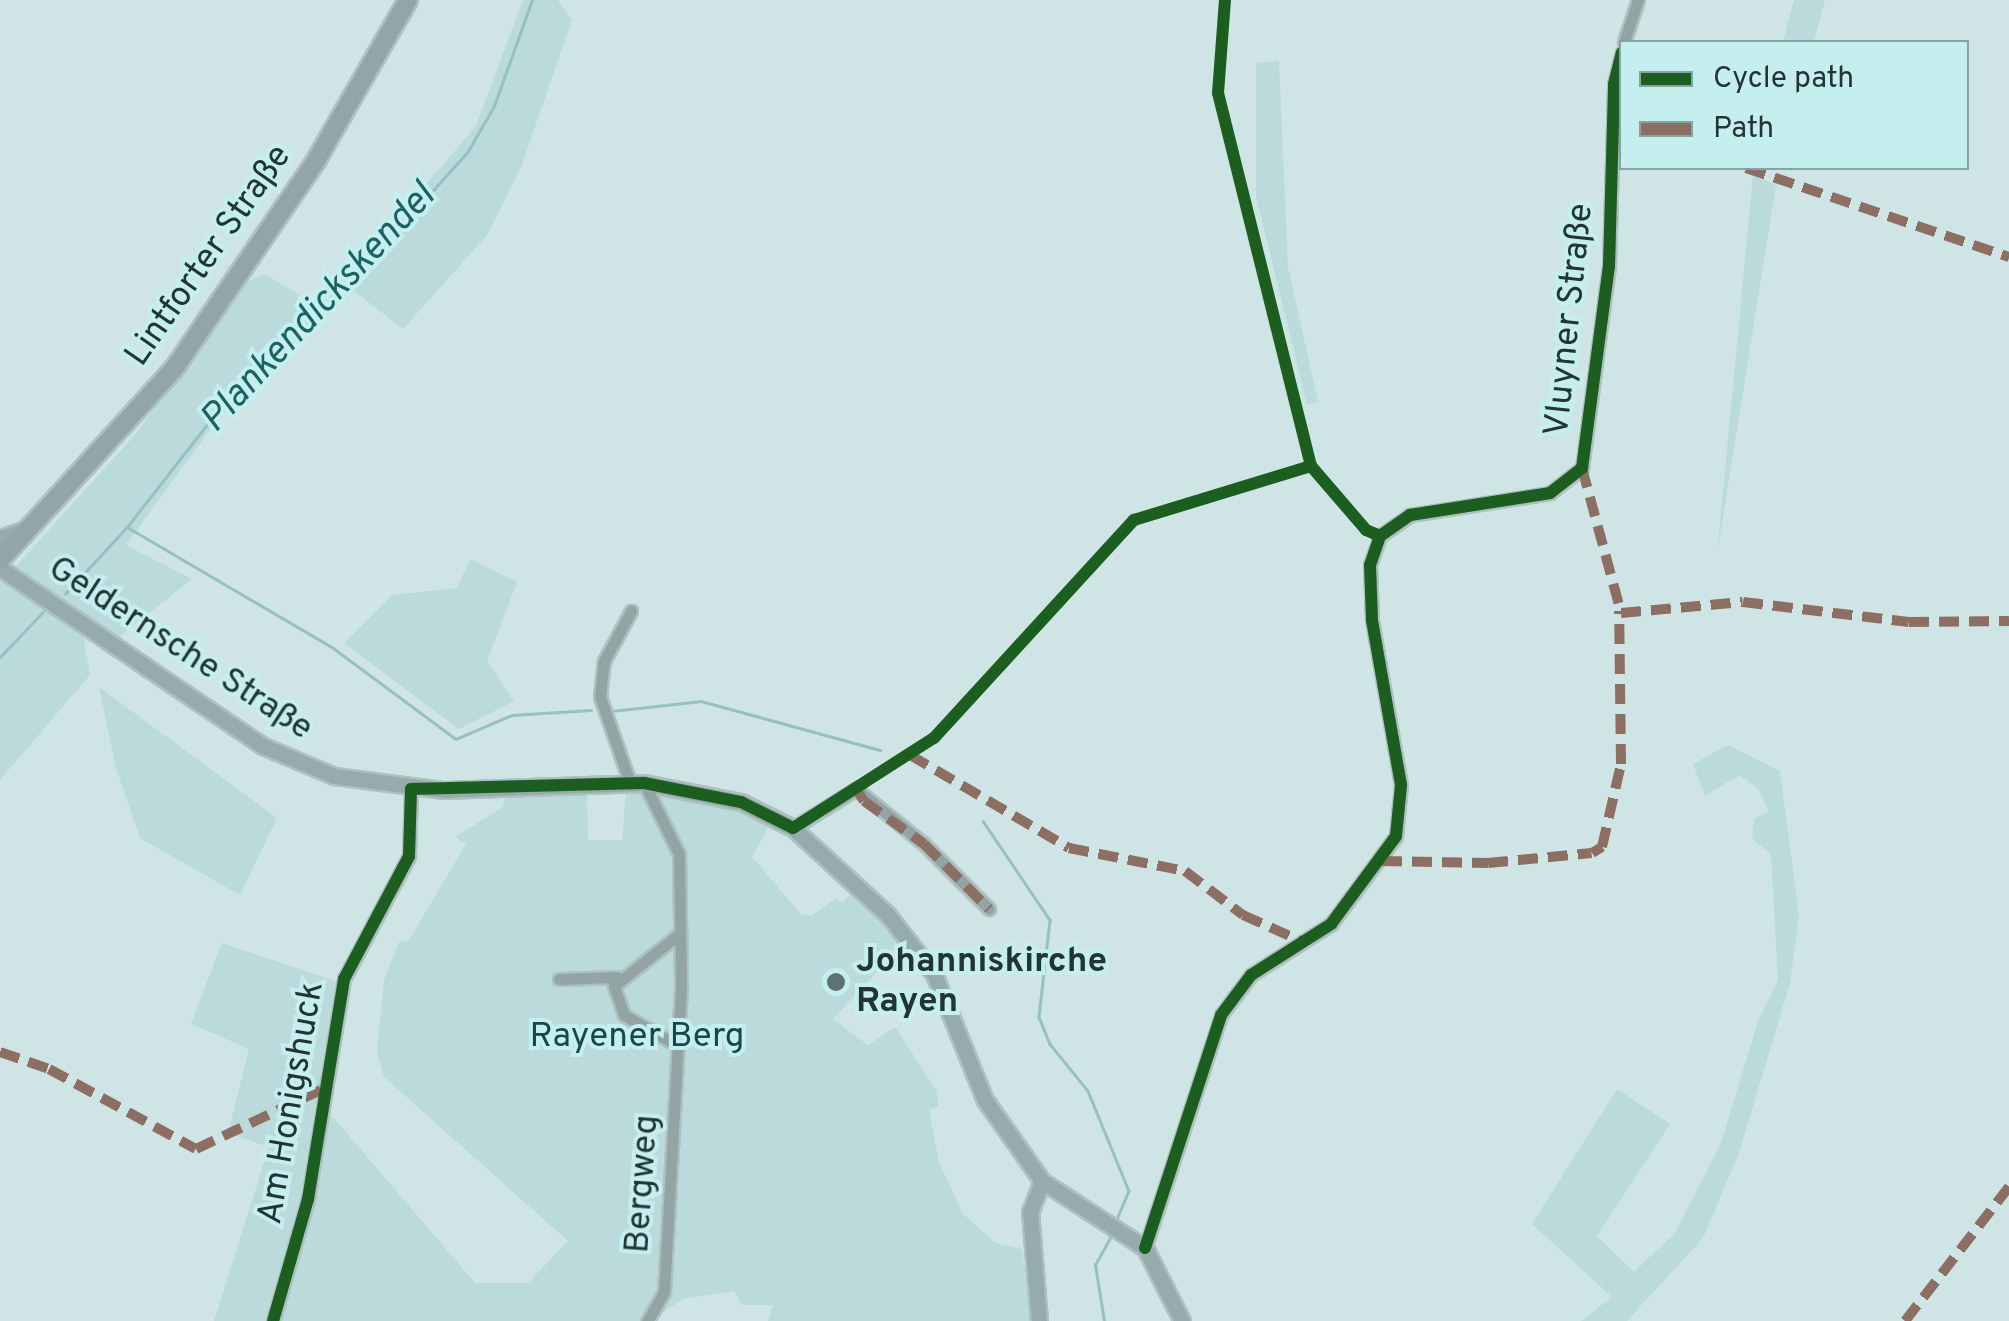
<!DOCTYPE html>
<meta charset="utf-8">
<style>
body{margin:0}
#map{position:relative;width:2009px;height:1321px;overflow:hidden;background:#cfe5e5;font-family:Overpass,sans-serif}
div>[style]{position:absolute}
.green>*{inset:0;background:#badadb}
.stream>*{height:2.5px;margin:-1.25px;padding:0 1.25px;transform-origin:1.25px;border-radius:1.25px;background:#96c1c1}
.roads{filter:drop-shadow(2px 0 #aec0c0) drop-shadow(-2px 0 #aec0c0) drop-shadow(0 2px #aec0c0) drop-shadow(0 -2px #aec0c0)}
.minor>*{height:11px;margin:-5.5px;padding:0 5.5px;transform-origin:5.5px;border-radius:5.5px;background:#92a4a4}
.secondary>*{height:15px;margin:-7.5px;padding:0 7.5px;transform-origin:7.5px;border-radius:7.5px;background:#96acac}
.primary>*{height:18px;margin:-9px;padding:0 9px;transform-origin:9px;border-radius:9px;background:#93a6a7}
.quiet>*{height:10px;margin-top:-5px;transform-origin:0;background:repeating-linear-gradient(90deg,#8d6e63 0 20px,transparent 0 30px)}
.cycleway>*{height:12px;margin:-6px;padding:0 6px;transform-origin:6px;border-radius:6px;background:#1b5e20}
.dots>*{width:28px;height:28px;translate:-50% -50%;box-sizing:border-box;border:5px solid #c5efef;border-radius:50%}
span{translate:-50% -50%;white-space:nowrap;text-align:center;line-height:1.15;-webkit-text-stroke:8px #c5efef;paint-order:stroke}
.street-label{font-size:35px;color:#233434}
.poi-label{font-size:35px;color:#233434;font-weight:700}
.left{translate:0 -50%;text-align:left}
.park-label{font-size:35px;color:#174748}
.water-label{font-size:38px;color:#1b6263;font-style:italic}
.legend{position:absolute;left:1619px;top:40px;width:350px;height:130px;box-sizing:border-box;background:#c5efef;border:2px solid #84a4a4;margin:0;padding:12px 18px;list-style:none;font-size:30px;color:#233434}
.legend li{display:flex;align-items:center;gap:20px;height:50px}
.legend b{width:50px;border:2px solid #84a4a4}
</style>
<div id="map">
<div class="green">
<i style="clip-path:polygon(523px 0,558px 0,572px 20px,521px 167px,488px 234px,403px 329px,354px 291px,217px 420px,126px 545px,192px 579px,115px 640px,95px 626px,83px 635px,90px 675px,0 780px,0 584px,133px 437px,250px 280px,264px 274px,315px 304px,386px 231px,476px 126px)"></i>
<i style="clip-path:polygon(1794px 0,1825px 0,1814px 42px,1783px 42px)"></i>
<i style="clip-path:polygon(1279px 61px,1288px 267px,1318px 402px,1307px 405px,1256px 196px,1256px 63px)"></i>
<i style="clip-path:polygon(1753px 175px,1776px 185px,1717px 555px)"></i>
<i style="clip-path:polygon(470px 559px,517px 582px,487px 661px,514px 701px,459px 729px,344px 643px,392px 595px,457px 588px)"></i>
<i style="clip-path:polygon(99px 687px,277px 818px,240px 895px,140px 838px,116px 768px)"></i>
<i style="clip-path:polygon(1728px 745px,1780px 771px,1799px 916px,1790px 983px,1738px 1156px,1703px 1238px,1627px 1321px,1581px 1321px,1612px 1297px,1532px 1224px,1617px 1089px,1670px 1124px,1597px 1236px,1634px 1272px,1675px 1233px,1721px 1143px,1758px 1021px,1778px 980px,1771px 855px,1752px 838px,1754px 818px,1769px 812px,1758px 788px,1739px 775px,1705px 796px,1693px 764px)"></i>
<i style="clip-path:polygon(587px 792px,588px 840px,622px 840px,626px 792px,700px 797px,769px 826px,752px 857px,801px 914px,811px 916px,836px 898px,842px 903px,853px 892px,903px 944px,833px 1019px,868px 1045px,895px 1027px,936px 1090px,939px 1106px,929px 1110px,939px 1162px,963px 1214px,995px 1243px,1022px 1249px,1032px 1321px,768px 1321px,773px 1305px,742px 1305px,734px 1291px,683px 1299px,650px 1321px,214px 1321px,269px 1147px,228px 1133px,249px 1049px,191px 1024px,222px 943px,338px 982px,344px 1001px,320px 1102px,475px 1283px,528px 1283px,568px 1241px,384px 1077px,377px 1052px,384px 980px,399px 942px,409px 940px,466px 844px,455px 837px,503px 807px,506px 794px)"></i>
</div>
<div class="stream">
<i style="left:129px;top:528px;width:235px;rotate:30.4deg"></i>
<i style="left:332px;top:647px;width:154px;rotate:36.6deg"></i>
<i style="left:456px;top:739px;width:61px;rotate:-23.2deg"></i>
<i style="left:512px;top:715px;width:79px;rotate:-3.6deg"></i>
<i style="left:65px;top:594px;width:91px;rotate:-47.2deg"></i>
<i style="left:127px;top:527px;width:167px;rotate:-52deg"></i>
<i style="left:230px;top:395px;width:148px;rotate:-42.5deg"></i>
<i style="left:339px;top:295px;width:193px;rotate:-48.1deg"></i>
<i style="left:468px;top:151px;width:52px;rotate:-60deg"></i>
<i style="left:494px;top:106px;width:113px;rotate:-70.3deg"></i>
<i style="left:0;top:657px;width:62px;rotate:-46.3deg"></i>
<i style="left:612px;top:711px;width:90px;rotate:-6.4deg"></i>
<i style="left:701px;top:701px;width:186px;rotate:15.3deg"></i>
<i style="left:983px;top:821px;width:120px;rotate:55.9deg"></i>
<i style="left:1050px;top:920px;width:98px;rotate:96.5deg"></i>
<i style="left:1039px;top:1017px;width:29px;rotate:68deg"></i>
<i style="left:1050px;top:1044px;width:60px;rotate:51deg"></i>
<i style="left:1088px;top:1091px;width:108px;rotate:67.7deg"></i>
<i style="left:1129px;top:1191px;width:33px;rotate:113deg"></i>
<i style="left:1104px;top:1321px;width:57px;rotate:-99.1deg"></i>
<i style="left:1095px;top:1265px;width:31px;rotate:-61deg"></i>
</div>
<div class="roads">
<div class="minor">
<i style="left:1624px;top:42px;width:44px;rotate:-71.6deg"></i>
<i style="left:630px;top:783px;width:91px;rotate:-109.2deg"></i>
<i style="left:600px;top:697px;width:36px;rotate:-84deg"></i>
<i style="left:604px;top:661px;width:57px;rotate:-61.6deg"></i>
<i style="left:644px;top:783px;width:79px;rotate:63.8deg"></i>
<i style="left:679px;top:854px;width:134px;rotate:89.1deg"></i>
<i style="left:681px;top:988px;width:304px;rotate:93.2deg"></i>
<i style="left:664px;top:1292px;width:34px;rotate:120deg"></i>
<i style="left:793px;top:828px;width:74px;rotate:-31.8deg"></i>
<i style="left:856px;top:789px;width:87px;rotate:39deg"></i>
<i style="left:924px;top:844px;width:92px;rotate:45deg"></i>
<i style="left:559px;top:979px;width:58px;rotate:-2deg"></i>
<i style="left:677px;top:1045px;width:61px;rotate:-150.5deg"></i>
<i style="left:624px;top:1015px;width:31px;rotate:-109deg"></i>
<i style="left:614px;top:986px;width:83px;rotate:-38.7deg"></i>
<i style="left:1145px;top:1248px;width:245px;rotate:-71.9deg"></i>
<i style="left:1221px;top:1015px;width:50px;rotate:-53.1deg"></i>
<i style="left:1251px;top:975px;width:95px;rotate:-32.5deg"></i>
<i style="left:1331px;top:924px;width:109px;rotate:-53.5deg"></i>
<i style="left:1396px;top:836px;width:51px;rotate:-84.4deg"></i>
<i style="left:1401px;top:785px;width:168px;rotate:-100deg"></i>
<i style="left:1372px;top:620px;width:55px;rotate:-92.1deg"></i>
<i style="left:1370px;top:565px;width:31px;rotate:-71deg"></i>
<i style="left:1380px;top:536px;width:37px;rotate:-35deg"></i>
<i style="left:1410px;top:515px;width:142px;rotate:-8.9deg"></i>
<i style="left:1550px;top:493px;width:41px;rotate:-38deg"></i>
<i style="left:1582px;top:468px;width:204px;rotate:-82.4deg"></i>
<i style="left:1609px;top:266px;width:182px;rotate:-88.4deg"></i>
<i style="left:1614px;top:84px;width:32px;rotate:-76deg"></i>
<i style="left:273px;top:1321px;width:127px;rotate:-74deg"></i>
<i style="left:308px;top:1199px;width:223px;rotate:-80.7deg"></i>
<i style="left:344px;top:979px;width:139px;rotate:-62.1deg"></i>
<i style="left:409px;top:856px;width:67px;rotate:-88.3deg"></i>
</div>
<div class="secondary">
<i style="left:0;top:538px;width:31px;rotate:-19deg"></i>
<i style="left:0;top:568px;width:318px;rotate:34.1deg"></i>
<i style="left:263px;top:746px;width:77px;rotate:22.9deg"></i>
<i style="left:334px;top:776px;width:111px;rotate:7.3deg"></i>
<i style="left:444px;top:790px;width:200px;rotate:-2deg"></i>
<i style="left:644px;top:783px;width:99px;rotate:11.1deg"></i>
<i style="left:741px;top:802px;width:58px;rotate:26.6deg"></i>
<i style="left:793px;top:828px;width:129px;rotate:42.5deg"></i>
<i style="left:888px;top:915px;width:75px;rotate:52.1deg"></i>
<i style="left:934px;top:974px;width:136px;rotate:68deg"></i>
<i style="left:985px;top:1100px;width:99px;rotate:54.9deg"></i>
<i style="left:1042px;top:1181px;width:123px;rotate:33deg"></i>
<i style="left:1145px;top:1248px;width:82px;rotate:63.1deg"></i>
<i style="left:1039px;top:1321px;width:109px;rotate:-94.7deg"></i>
<i style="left:1030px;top:1212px;width:33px;rotate:-69deg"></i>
</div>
<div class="primary">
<i style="left:0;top:560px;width:258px;rotate:-47.7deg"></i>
<i style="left:174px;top:369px;width:254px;rotate:-55.7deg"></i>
<i style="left:317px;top:159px;width:183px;rotate:-60.2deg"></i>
</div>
</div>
<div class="quiet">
<i style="left:1746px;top:168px;width:278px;rotate:18.7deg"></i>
<i style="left:1582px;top:468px;width:150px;rotate:74.9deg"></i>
<i style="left:1621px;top:613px;width:122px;rotate:-5.2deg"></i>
<i style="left:1743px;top:602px;width:167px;rotate:6.9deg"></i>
<i style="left:1909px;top:622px;width:100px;rotate:-0.6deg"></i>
<i style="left:910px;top:755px;width:184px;rotate:30.3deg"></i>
<i style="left:1069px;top:848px;width:118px;rotate:11.2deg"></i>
<i style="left:1185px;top:871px;width:73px;rotate:37.2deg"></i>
<i style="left:1243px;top:915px;width:66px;rotate:24.2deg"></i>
<i style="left:864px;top:784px;width:9px;rotate:148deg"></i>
<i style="left:856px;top:789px;width:14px;rotate:56deg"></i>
<i style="left:864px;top:801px;width:74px;rotate:35.6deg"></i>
<i style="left:924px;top:844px;width:92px;rotate:45deg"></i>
<i style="left:1382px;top:861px;width:106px;rotate:1.1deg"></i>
<i style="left:1488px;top:863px;width:104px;rotate:-5.5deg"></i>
<i style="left:1592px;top:853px;width:12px;rotate:-31deg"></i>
<i style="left:1602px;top:847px;width:85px;rotate:-77.1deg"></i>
<i style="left:1621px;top:764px;width:153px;rotate:-90.7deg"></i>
<i style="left:0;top:1052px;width:52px;rotate:19.1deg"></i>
<i style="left:49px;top:1069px;width:167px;rotate:28.6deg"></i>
<i style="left:196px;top:1149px;width:138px;rotate:-25.3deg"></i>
<i style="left:1905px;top:1321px;width:170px;rotate:-52.2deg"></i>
</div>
<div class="cycleway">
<i style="left:1225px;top:0;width:93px;rotate:94.3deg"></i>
<i style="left:1218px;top:93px;width:384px;rotate:76deg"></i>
<i style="left:1311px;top:466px;width:84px;rotate:49.3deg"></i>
<i style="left:1366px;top:530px;width:15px;rotate:23deg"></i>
<i style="left:1145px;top:1248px;width:245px;rotate:-71.9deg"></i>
<i style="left:1221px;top:1015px;width:50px;rotate:-53.1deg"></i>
<i style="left:1251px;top:975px;width:95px;rotate:-32.5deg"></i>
<i style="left:1331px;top:924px;width:109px;rotate:-53.5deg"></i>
<i style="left:1396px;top:836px;width:51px;rotate:-84.4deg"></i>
<i style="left:1401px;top:785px;width:168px;rotate:-100deg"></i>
<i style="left:1372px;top:620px;width:55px;rotate:-92.1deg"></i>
<i style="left:1370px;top:565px;width:31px;rotate:-71deg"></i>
<i style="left:1380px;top:536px;width:37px;rotate:-35deg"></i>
<i style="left:1410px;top:515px;width:142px;rotate:-8.9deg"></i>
<i style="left:1550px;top:493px;width:41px;rotate:-38deg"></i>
<i style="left:1582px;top:468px;width:204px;rotate:-82.4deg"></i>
<i style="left:1609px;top:266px;width:182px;rotate:-88.4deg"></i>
<i style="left:1614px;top:84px;width:32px;rotate:-76deg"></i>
<i style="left:273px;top:1321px;width:127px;rotate:-74deg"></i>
<i style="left:308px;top:1199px;width:223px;rotate:-80.7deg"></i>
<i style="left:344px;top:979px;width:139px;rotate:-62.1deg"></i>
<i style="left:409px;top:856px;width:67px;rotate:-88.3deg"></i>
<i style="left:411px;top:789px;width:233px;rotate:-1.5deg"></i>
<i style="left:644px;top:783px;width:99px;rotate:11.1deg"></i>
<i style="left:741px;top:802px;width:58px;rotate:26.6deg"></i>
<i style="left:793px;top:828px;width:167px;rotate:-32.6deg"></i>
<i style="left:934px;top:738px;width:296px;rotate:-47.5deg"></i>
<i style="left:1134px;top:520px;width:185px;rotate:-17deg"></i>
</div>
<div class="dots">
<i style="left:836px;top:982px;background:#5f7272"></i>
</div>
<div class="street-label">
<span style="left:209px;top:256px;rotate:-55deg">Lintforter Straße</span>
<span style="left:1570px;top:320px;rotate:-84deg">Vluyner Straße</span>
<span style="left:180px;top:649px;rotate:33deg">Geldernsche Straße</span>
<span style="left:292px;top:1103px;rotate:-80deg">Am Honigshuck</span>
<span style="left:643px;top:1184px;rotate:-86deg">Bergweg</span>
</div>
<div class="poi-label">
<span class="left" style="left:856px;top:982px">Johanniskirche<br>Rayen</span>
</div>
<div class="park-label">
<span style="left:637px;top:1037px">Rayener Berg</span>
</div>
<div class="water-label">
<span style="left:319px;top:309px;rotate:-47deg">Plankendickskendel</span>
</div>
<ul class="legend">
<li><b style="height:12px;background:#1b5e20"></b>Cycle path</li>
<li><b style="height:12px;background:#8d6e63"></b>Path</li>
</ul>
</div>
